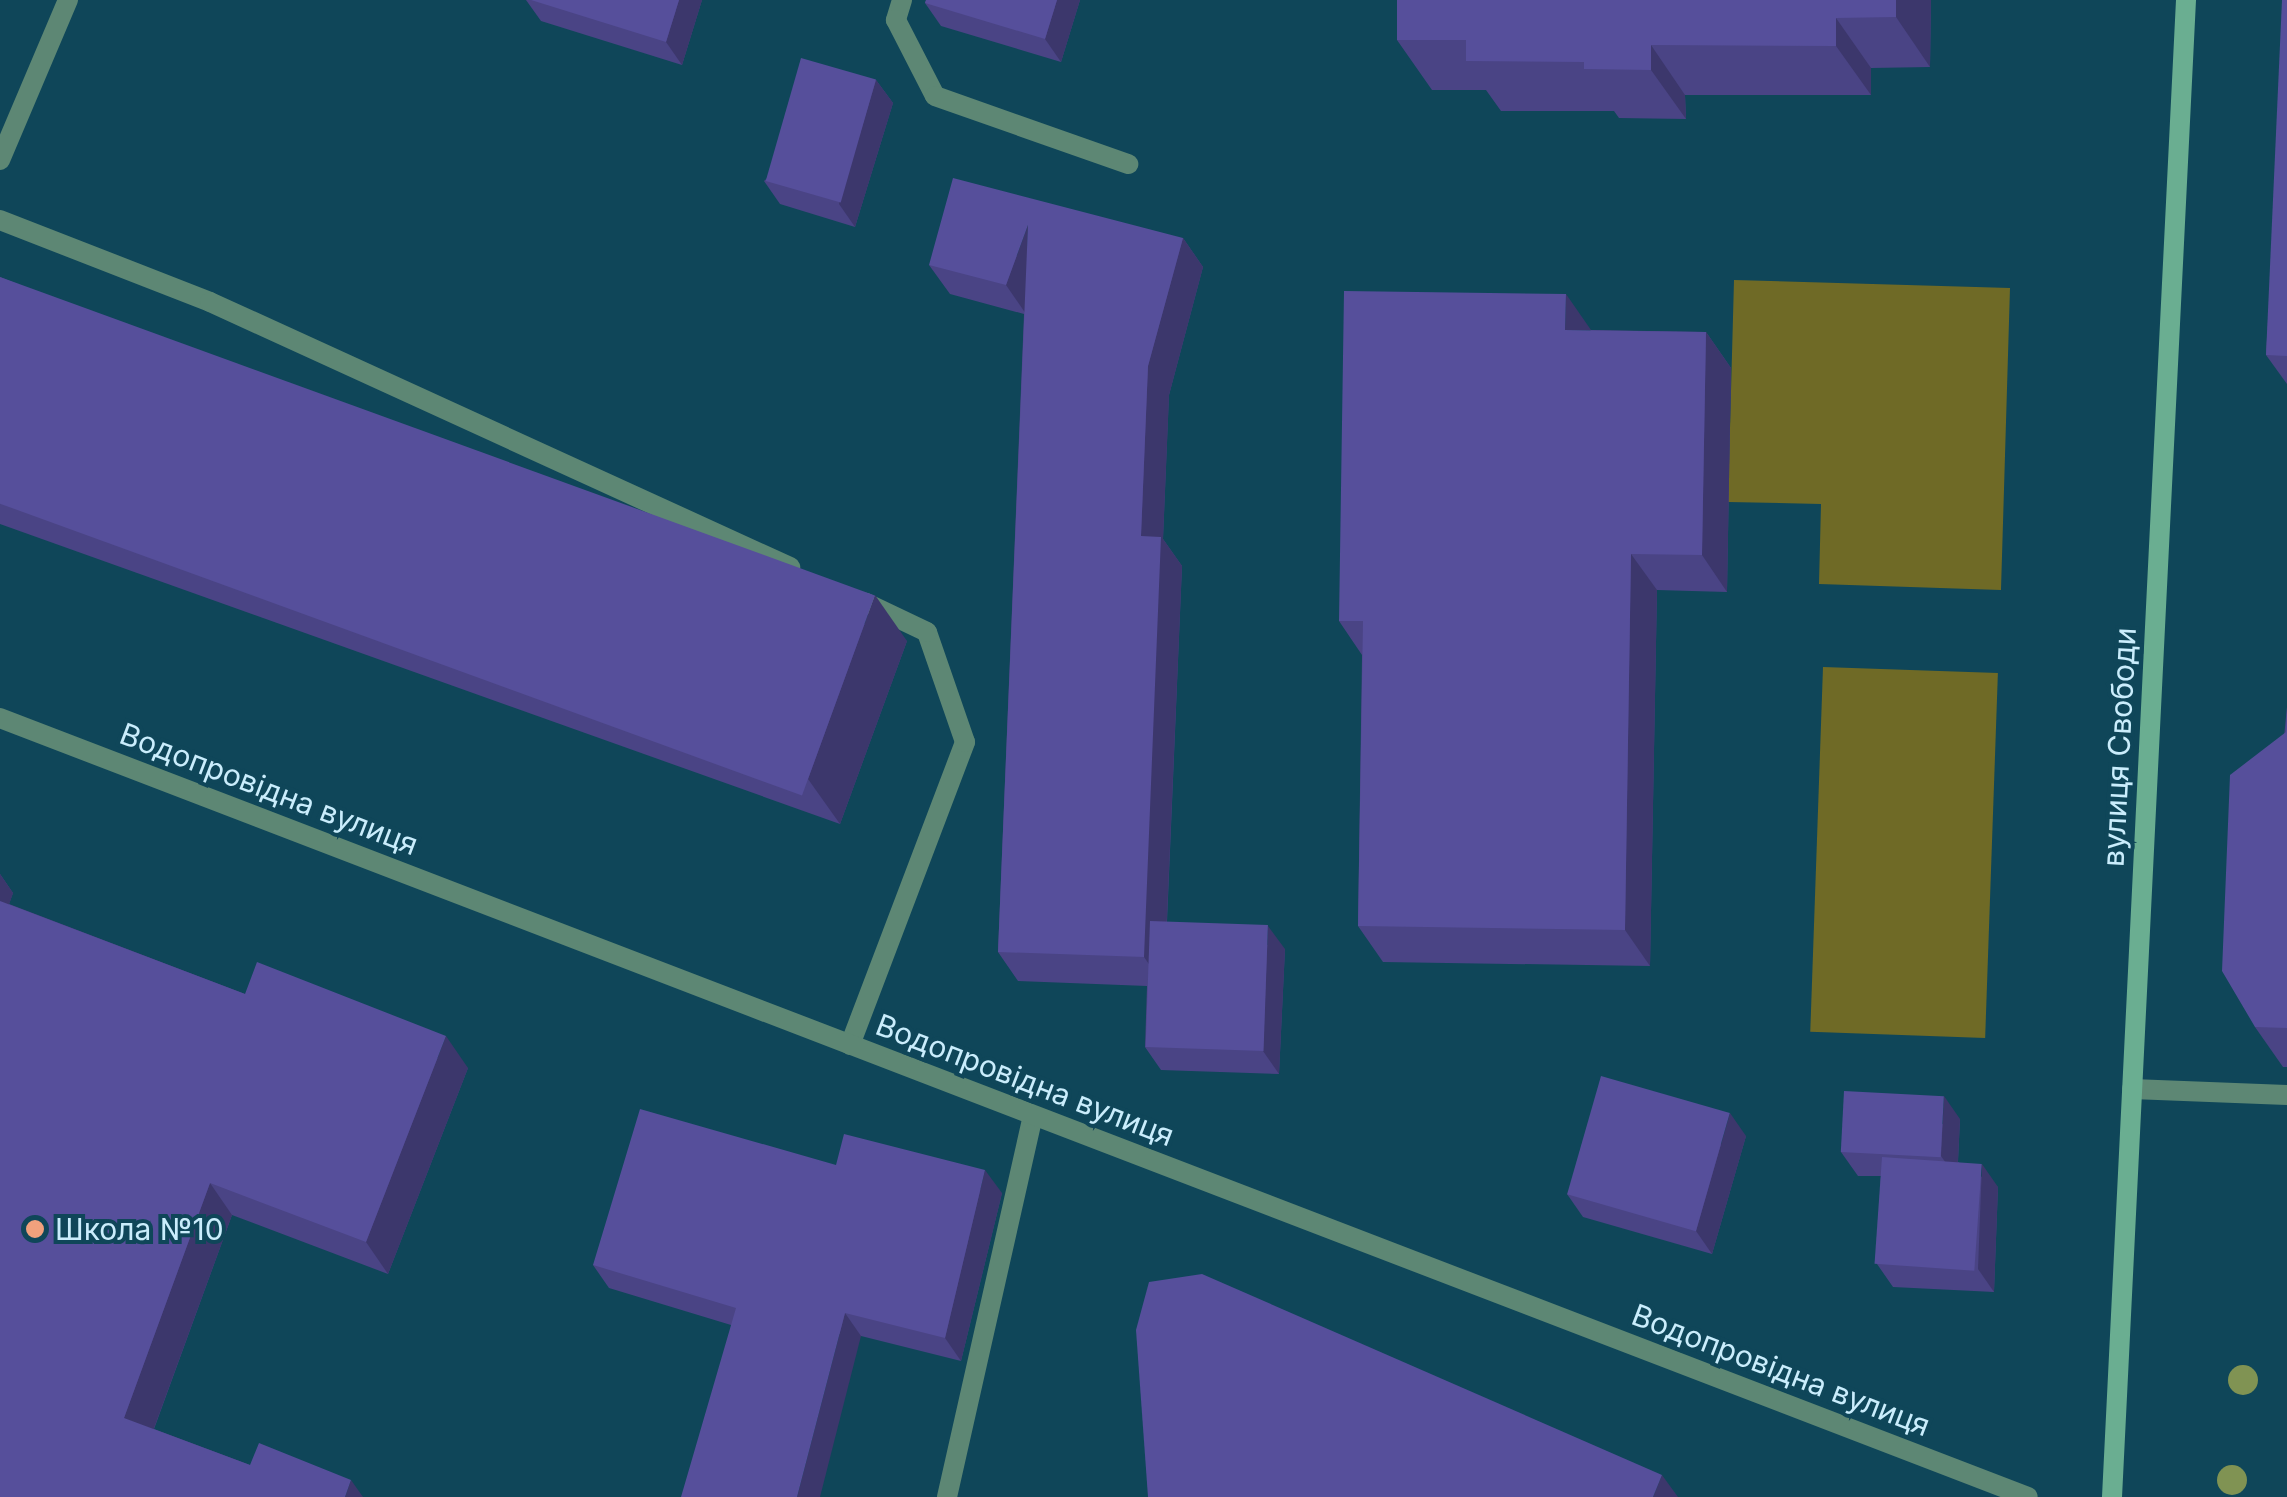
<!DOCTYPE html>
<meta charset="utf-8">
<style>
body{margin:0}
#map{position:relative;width:2287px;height:1497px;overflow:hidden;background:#0f4659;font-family:Inter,sans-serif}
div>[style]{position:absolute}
.green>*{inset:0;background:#6f6a26;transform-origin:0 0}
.lane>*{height:20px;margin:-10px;padding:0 10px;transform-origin:10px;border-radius:10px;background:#5d8774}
.street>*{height:20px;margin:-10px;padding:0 10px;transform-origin:10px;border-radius:10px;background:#5d8774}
.secondary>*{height:20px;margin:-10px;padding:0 10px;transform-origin:10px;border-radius:10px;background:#6aae91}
.trees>*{width:30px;height:30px;margin:-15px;border-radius:50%;background:#809353}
.wall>*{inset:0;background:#4a4485}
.shaded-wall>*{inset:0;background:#3c376c}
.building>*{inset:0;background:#564f9b;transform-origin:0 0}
.dots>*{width:28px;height:28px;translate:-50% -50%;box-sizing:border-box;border:5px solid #0f4659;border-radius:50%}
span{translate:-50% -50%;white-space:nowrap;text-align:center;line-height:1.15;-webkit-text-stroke:8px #0f4659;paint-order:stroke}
.street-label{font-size:30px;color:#caedfc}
.poi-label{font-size:30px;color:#caedfc}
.left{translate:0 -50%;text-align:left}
</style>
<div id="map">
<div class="green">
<i style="clip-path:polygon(1734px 280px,2010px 288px,2001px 590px,1819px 584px,1821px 504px,1728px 502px)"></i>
<i style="left:1823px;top:667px;width:175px;height:365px;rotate:2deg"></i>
</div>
<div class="lane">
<i style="left:902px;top:0;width:21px;rotate:107deg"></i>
<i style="left:896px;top:20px;width:85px;rotate:62.8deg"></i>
<i style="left:935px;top:96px;width:205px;rotate:19.4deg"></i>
<i style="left:0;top:160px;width:174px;rotate:-67deg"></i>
<i style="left:0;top:220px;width:225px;rotate:21.3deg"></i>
<i style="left:210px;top:302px;width:638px;rotate:24.56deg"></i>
<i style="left:850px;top:1045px;width:324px;rotate:-69.2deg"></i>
<i style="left:965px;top:742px;width:116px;rotate:-109.1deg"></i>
<i style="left:927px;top:632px;width:68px;rotate:-154.6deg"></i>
<i style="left:2132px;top:1089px;width:155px;rotate:2.2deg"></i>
<i style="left:947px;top:1497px;width:391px;rotate:-77.3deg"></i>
</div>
<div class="street">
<i style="left:0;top:718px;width:2172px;rotate:21.01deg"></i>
</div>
<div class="secondary">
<i style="left:2112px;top:1497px;width:1499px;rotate:-87.17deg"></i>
</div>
<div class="trees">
<i style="left:2243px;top:1380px"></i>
<i style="left:2232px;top:1480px"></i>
</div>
<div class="wall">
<i style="clip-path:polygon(526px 0,702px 0,682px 65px,541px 21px)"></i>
<i style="clip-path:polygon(926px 0,1080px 0,1061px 62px,941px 26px,925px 3px)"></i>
<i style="clip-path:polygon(1931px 0,1930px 67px,1871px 68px,1871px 95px,1685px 95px,1686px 119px,1619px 118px,1614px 111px,1501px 111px,1486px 90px,1432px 90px,1397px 40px)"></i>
<i style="clip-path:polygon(2287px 0,2287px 384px,2266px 355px)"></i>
<i style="clip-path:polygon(876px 80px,893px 103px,855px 227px,780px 204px,764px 181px)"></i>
<i style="clip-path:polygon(1183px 238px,1203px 267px,1169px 395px,1163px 539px,1182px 566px,1167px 922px,1285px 949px,1279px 1074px,1161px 1070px,1145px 1047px,1147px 986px,1018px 981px,998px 952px,1024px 314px,950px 294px,929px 265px)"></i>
<i style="clip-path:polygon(0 277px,907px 641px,840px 824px,0 524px)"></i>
<i style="clip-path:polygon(1591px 330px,1706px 332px,1731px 368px,1727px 592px,1657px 590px,1650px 966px,1383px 962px,1358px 926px,1362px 655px,1339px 621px)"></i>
<i style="clip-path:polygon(2287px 707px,2287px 1067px,2283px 1067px,2255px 1027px)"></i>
<i style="clip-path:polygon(0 874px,13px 893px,9px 904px,245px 994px,468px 1068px,388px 1274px,232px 1215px,154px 1429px,250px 1465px,0 1497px)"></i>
<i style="clip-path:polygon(1960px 1119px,1958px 1162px,1998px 1187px,1994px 1292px,1893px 1287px,1877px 1264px,1881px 1176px,1858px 1176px,1841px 1152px)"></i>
<i style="clip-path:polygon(1746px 1136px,1712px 1254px,1583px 1217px,1567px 1194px)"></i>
<i style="clip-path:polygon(836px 1165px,1002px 1193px,961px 1361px,861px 1336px,731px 1325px,609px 1288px,593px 1265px)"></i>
</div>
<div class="shaded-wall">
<i style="clip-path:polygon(679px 0,702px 0,682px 65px,666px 42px)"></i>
<i style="clip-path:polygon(1057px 0,1080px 0,1061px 62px,1045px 39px)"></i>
<i style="clip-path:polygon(1896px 0,1931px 0,1930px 67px,1896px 17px)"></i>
<i style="clip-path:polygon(1836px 18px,1871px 68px,1871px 95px,1836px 46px)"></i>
<i style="clip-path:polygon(1651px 45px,1685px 95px,1686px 119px,1651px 70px)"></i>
<i style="clip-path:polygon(876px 80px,893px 103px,855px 227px,839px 204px)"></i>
<i style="clip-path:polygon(1028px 225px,1026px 314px,1006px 285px)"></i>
<i style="clip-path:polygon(1183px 238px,1203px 267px,1169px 395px,1163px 539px,1182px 566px,1164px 986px,1144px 957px,1141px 536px,1148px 366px)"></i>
<i style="clip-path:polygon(1566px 294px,1591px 330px,1565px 330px)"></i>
<i style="clip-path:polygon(1706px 332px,1731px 368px,1727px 592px,1702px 555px)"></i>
<i style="clip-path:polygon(1631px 554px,1657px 590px,1650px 966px,1625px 930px)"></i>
<i style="clip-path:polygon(875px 595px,907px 641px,840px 824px,808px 779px)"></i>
<i style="clip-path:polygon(0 874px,13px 893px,2px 925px,0 922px)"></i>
<i style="clip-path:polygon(1268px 926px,1285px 949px,1279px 1074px,1263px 1051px)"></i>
<i style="clip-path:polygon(446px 1036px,468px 1068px,388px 1274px,366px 1242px)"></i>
<i style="clip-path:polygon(1944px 1096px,1960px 1119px,1957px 1179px,1941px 1156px)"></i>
<i style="clip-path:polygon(1730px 1113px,1746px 1136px,1712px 1254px,1696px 1231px)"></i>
<i style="clip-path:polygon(1982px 1164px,1998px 1187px,1994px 1292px,1978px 1269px)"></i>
<i style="clip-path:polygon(985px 1170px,1002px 1193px,961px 1361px,945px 1338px)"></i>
<i style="clip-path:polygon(210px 1183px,232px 1215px,146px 1450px,124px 1418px)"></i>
<i style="clip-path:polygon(845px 1313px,861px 1336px,820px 1497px,797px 1497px)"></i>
<i style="clip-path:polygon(1662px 1475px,1678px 1497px,1653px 1497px)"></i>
<i style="clip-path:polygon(351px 1480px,363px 1497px,345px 1497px)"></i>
</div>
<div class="building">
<i style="clip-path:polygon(531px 0,679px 0,666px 42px)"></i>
<i style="clip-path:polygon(926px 0,1057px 0,1045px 39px,925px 3px)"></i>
<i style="clip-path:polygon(1397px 0,1896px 0,1896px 17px,1836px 18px,1836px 46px,1651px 45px,1651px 70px,1584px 69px,1584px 62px,1466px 61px,1466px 40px,1397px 40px)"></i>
<i style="clip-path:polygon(2282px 0,2287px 0,2287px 356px,2266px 355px)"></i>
<i style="left:801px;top:58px;width:78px;height:128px;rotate:16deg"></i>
<i style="clip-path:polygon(953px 178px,1183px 238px,1148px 366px,1141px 536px,1161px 537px,1144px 957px,998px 952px,1028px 225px,1006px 285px,929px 265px)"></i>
<i style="left:0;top:277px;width:931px;height:213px;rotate:20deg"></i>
<i style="clip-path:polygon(1344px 291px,1566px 294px,1565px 330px,1706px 332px,1702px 555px,1631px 554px,1625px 930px,1358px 926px,1363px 621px,1339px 621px)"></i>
<i style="clip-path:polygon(2287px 707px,2287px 1028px,2255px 1027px,2222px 971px,2230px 775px,2286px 732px)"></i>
<i style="clip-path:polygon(0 901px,245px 994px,257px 962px,446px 1036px,366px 1242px,210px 1183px,124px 1418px,250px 1465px,259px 1443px,351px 1480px,345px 1497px,0 1497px)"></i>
<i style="left:1150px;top:921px;width:118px;height:126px;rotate:2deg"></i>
<i style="left:1601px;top:1076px;width:134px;height:123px;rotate:16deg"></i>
<i style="left:1844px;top:1091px;width:100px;height:61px;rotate:3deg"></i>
<i style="clip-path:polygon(640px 1109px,836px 1165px,844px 1134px,985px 1170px,945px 1338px,845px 1313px,797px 1497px,681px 1497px,736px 1308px,593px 1265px)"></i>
<i style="left:1882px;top:1157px;width:100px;height:107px;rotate:4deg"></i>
<i style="clip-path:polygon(1202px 1274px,1662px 1475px,1653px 1497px,1148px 1497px,1136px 1330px,1149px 1282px)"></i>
</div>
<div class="dots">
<i style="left:35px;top:1229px;background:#f1a17d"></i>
</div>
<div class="street-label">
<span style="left:2119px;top:747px;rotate:-87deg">вулиця Свободи</span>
<span style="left:269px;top:789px;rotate:21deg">Водопровідна вулиця</span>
<span style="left:1025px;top:1080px;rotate:21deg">Водопровідна вулиця</span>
<span style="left:1781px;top:1370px;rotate:21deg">Водопровідна вулиця</span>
</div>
<div class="poi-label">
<span class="left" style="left:55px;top:1229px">Школа №10</span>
</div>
</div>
